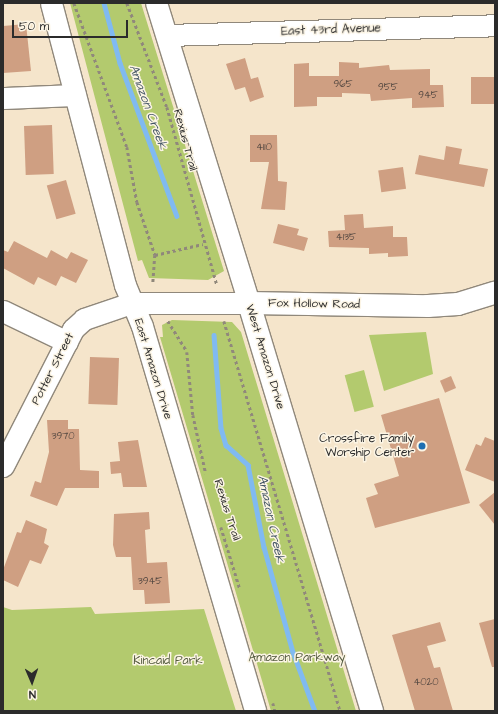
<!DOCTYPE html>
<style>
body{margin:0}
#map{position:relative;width:498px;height:714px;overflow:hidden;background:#f5e5cb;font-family:"Architects Daughter",sans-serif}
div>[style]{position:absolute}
.green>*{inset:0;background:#b3ca6e;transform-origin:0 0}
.stream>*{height:4.5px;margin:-2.25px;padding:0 2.25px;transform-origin:2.25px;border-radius:2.25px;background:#80baf1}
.building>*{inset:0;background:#cf9f82;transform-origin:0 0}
.path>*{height:2.5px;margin-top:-1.25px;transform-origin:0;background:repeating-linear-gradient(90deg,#90887b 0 3px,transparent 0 6px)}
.roads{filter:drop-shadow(1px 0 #90887b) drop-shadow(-1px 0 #90887b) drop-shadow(0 1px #90887b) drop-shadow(0 -1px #90887b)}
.minor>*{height:21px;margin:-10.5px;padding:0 10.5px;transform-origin:10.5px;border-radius:10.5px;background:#fff}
.major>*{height:22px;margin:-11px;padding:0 11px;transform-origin:11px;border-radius:11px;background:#fff}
.dots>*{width:11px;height:11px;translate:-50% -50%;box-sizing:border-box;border:2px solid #fcf5e5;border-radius:50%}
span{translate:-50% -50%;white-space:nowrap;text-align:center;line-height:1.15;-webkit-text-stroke:3px #fcf5e5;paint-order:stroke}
.number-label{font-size:10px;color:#544841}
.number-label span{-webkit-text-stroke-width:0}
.street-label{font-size:12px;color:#2b2b2b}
.poi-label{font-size:12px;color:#2b2b2b}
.right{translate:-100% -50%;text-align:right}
.park-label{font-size:12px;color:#545b3f}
.water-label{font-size:13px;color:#445666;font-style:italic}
.frame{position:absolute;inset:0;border:4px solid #2b2b2b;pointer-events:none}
.north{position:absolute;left:12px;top:662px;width:40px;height:40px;-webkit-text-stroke:3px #fcf5e5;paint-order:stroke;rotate:178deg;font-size:11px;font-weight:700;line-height:16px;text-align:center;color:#2b2b2b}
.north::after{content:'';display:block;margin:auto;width:14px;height:18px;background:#2b2b2b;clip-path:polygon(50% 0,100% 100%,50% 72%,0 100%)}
.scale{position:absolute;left:12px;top:20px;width:116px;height:18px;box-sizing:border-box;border:2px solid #2b2b2b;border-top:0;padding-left:5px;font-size:12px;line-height:14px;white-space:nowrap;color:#2b2b2b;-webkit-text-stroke:3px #fcf5e5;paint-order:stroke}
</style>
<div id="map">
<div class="green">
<i style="clip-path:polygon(70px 3px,141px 3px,224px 271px,208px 280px,149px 278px,142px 260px,138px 261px)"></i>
<i style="clip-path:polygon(172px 320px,232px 322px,241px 332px,356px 711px,271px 711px,160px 337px,163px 337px,162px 325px)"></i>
<i style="clip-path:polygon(426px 332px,433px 374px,384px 391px,369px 335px)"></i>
<i style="left:364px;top:370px;width:38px;height:20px;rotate:75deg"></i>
<i style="clip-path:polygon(3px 607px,12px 610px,91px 607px,95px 614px,204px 609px,236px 711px,3px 711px)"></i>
</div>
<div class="stream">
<i style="left:104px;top:3px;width:62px;rotate:75.1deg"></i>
<i style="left:120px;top:63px;width:163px;rotate:69.6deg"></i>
<i style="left:214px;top:335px;width:93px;rotate:85.7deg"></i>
<i style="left:221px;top:428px;width:18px;rotate:74deg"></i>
<i style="left:226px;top:445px;width:30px;rotate:42deg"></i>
<i style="left:248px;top:465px;width:84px;rotate:79deg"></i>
<i style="left:264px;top:547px;width:109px;rotate:74.6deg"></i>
<i style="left:293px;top:652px;width:63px;rotate:69.6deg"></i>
</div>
<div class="building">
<i style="clip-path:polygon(26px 24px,31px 71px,3px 73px,3px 26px)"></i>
<i style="clip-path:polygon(245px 58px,251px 79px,258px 77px,264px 97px,250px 102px,245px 87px,235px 90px,226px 64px)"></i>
<i style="clip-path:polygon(339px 62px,359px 63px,359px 68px,389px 65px,390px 70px,430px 69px,430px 85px,443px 85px,444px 107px,412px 108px,412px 98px,371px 101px,370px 94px,342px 93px,342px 97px,317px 97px,317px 106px,294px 107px,294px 64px,309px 63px,309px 76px,339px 76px)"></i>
<i style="left:471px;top:77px;width:24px;height:27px"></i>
<i style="left:52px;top:125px;width:49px;height:28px;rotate:88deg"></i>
<i style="clip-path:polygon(250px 135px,277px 135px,278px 181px,287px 182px,285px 210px,261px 209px,269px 162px,250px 162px)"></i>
<i style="clip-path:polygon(446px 146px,462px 149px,459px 164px,488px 169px,484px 187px,415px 174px,419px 155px,444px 160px)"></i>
<i style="left:403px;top:167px;width:22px;height:25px;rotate:82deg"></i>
<i style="left:66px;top:180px;width:35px;height:20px;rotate:74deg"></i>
<i style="clip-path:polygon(363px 214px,364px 228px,393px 226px,393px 237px,407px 237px,408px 256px,388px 257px,388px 253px,369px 254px,369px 248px,329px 247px,328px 231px,345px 230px,344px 215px)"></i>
<i style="clip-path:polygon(278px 224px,299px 229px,297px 235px,308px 238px,304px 251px,273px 243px)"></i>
<i style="clip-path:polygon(14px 241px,47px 258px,51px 250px,67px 259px,71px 252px,88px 260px,76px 283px,61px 276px,56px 286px,38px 277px,34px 285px,3px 268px,3px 250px,8px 252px)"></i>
<i style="left:90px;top:357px;width:29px;height:47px;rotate:2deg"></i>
<i style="left:451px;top:376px;width:13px;height:12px;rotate:67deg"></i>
<i style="clip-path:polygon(439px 398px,470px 503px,375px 528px,366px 498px,378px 494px,374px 484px,399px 476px,381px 415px)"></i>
<i style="clip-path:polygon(47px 420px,68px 420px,68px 429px,79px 429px,80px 470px,99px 471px,99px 488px,65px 488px,57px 506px,30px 496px,35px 481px,41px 483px,49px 452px)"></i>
<i style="clip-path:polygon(485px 437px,495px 441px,495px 482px,465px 470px,476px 444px,481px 446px)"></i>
<i style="clip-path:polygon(138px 440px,147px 487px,123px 487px,121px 473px,111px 474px,110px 462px,120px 461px,118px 442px)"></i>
<i style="clip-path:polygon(495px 492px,495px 525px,479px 505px)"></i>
<i style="clip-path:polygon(149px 512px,150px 529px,145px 530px,147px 563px,167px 562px,170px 603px,145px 604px,144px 590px,133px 590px,131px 557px,116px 557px,113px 545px,114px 514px)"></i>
<i style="clip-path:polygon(26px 520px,47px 529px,44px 543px,49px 546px,41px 564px,30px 560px,18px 587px,3px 580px,3px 570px,17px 532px,21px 533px)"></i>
<i style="clip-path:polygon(495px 619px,495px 667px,492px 667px,479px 623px)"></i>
<i style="clip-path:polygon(440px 622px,446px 641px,427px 646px,434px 668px,440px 667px,453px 711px,415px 711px,392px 635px)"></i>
</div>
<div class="path">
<i style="left:74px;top:3px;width:153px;rotate:69.8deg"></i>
<i style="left:127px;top:147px;width:56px;rotate:79.7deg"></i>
<i style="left:137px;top:202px;width:56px;rotate:71.2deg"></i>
<i style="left:155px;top:255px;width:28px;rotate:94deg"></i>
<i style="left:127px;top:3px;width:111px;rotate:69deg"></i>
<i style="left:167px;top:107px;width:185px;rotate:74.3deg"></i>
<i style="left:155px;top:255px;width:49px;rotate:-12.9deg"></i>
<i style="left:168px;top:321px;width:36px;rotate:58deg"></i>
<i style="left:187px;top:352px;width:63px;rotate:84.6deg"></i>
<i style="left:193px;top:415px;width:60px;rotate:77.6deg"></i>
<i style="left:224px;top:321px;width:407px;rotate:73.4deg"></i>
<i style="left:221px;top:527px;width:65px;rotate:73deg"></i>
<i style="left:273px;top:703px;width:8px;rotate:76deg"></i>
</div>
<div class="roads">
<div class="minor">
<i style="left:51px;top:3px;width:292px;rotate:75.3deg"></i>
<i style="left:125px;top:285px;width:44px;rotate:67.5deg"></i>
<i style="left:142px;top:326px;width:401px;rotate:73.6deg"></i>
<i style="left:167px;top:35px;width:328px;rotate:-1.7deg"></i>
<i style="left:3px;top:98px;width:72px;rotate:-2.4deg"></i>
<i style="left:3px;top:311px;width:71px;rotate:25.8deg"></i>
<i style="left:3px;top:466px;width:154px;rotate:-62.9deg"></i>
<i style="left:73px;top:329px;width:15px;rotate:-42deg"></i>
<i style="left:84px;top:319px;width:50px;rotate:-18.8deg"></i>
<i style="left:131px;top:303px;width:118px"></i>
<i style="left:249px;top:303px;width:314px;rotate:-107.2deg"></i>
</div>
<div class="major">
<i style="left:372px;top:711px;width:426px;rotate:-106.8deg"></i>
<i style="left:249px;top:303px;width:179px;rotate:1deg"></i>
<i style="left:428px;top:306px;width:30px;rotate:-4deg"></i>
<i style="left:458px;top:304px;width:39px;rotate:-17deg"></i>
</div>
</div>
<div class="dots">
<i style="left:422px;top:446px;background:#1f6fb2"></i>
</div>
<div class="number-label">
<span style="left:343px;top:85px">965</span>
<span style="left:388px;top:88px">955</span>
<span style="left:428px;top:96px">945</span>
<span style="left:264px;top:148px">4110</span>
<span style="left:346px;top:238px">4135</span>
<span style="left:63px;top:437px">3970</span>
<span style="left:150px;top:582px">3945</span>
<span style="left:426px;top:683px">4020</span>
</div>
<div class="street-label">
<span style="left:331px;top:30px;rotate:-2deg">East 43rd Avenue</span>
<span style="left:185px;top:140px;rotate:75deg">Rexius Trail</span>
<span style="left:314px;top:304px;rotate:1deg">Fox Hollow Road</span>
<span style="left:265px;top:357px;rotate:73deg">West Amazon Drive</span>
<span style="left:53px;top:369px;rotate:-63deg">Potter Street</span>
<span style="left:153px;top:369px;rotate:73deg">East Amazon Drive</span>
<span style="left:227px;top:510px;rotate:72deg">Rexius Trail</span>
</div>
<div class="poi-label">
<span class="right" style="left:414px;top:446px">Crossfire Family<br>Worship Center</span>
</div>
<div class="park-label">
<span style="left:297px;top:658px">Amazon Parkway</span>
<span style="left:168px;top:661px">Kincaid Park</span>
</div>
<div class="water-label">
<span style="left:148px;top:107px;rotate:70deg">Amazon Creek</span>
<span style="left:271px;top:519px;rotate:78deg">Amazon Creek</span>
</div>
<div class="frame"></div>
<div class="north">N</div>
<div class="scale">50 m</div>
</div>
